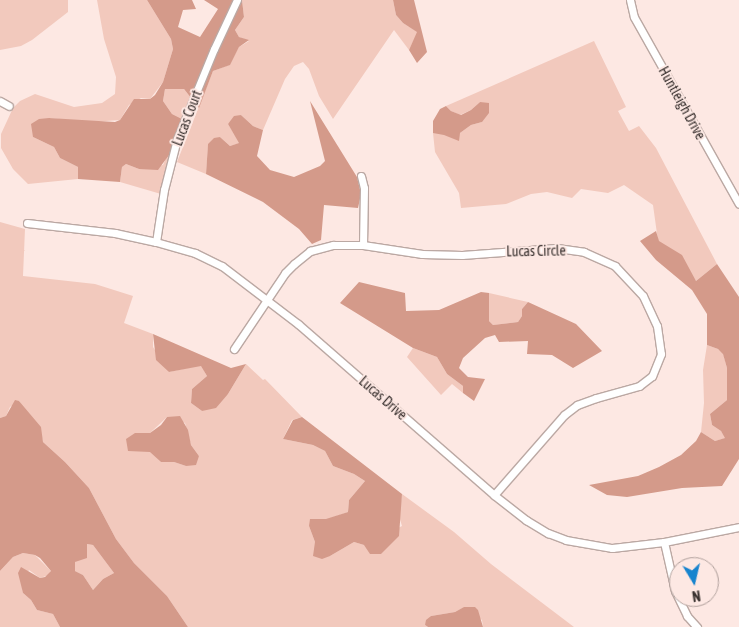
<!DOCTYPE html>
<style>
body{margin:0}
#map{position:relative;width:739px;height:627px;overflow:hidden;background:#fde8e3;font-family:"Asap Condensed",sans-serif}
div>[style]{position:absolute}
.green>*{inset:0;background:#f2c9bd}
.forest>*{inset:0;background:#d49a8a}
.roads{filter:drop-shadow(1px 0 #bba8a3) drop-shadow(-1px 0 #bba8a3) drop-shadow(0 1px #bba8a3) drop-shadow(0 -1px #bba8a3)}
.street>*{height:7px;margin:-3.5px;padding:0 3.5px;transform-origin:3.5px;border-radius:3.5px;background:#fff}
span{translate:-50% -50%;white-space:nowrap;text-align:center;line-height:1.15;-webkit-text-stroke:4px #fde8e3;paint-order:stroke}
.street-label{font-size:14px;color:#3a3230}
.north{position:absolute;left:669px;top:557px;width:50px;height:50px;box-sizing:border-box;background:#fde8e3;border:1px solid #af9f9b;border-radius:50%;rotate:171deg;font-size:14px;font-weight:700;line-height:20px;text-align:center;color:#3a3230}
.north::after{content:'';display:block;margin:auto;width:18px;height:22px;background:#1784ce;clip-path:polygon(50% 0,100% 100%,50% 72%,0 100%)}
</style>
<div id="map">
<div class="green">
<i style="clip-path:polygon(0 0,68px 0,68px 12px,32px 40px,21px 46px,0 50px)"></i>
<i style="clip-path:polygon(97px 0,147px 0,171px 39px,173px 49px,163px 82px,150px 99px,141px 98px,129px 105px,120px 120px,91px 122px,49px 118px,33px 137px,54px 147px,60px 158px,78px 167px,78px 179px,28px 184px,13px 169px,1px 148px,1px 134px,13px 108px,20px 101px,35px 94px,74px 107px,102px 103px,115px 94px,116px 77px,104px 39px)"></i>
<i style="clip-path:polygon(242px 0,393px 0,396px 15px,403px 23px,418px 32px,409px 50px,394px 30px,333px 119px,319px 96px,309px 69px,303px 62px,294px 66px,285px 79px,263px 130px,253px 126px,241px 115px,228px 124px,240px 143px,230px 146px,220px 137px,208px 145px,206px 174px,177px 162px,213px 71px,229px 65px,239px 47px,249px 41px,239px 37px,235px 30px,244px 17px)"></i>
<i style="clip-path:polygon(594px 41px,626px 107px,618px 111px,629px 131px,639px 126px,656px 148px,717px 264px,696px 281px,658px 241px,653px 205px,624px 185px,608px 193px,581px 189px,572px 198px,547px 192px,531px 194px,506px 204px,461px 208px,459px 193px,435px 152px,433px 133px,460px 133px,471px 125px,482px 122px,480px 102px,471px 110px,460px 115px,451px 111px,446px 106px)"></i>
<i style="clip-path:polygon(175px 88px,184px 89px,192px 99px,182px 119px,172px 114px,163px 101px,165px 89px)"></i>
<i style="clip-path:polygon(173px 142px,161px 194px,120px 182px,122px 167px,126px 164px,139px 169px,163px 165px)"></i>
<i style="clip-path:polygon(evenodd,0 222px,25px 229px,23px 276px,95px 284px,133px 296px,124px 323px,153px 334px,153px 347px,169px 372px,201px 365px,207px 376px,192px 389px,191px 403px,202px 411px,228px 394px,246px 364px,263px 380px,265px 379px,302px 417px,292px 420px,283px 439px,313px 445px,325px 451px,333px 466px,354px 474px,365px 481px,349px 500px,348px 512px,309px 526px,315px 542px,330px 556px,354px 542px,364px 545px,402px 526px,399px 516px,402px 494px,454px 532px,491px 564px,574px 627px,483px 627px,482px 620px,465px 607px,455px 612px,431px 616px,425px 625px,428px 627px,188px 627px,167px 596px,134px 563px,116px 539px,89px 488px,65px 462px,43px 442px,41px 434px,19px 401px,10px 407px,6px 416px,0 418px,0 222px,167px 417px,185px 423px,191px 445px,199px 456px,186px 466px,174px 462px,161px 462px,135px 433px,150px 433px,167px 417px)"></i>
<i style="clip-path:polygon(489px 293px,528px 302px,522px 309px,522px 316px,518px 322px,493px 325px,489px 321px)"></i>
<i style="clip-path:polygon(707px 345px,718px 349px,723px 353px,727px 368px,727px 400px,710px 414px,712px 425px,721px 431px,726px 438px,715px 441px,701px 432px,704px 403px,703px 370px)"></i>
<i style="clip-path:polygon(413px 348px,437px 357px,447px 374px,463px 386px,463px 393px,452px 384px,441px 395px,407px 357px)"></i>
<i style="clip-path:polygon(87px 544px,93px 545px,114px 573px,103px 579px,93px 590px,83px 575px,75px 571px,75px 562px)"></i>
<i style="clip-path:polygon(23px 553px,35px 555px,51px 571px,49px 575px,40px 578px,29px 570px,22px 583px,23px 593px,31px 600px,37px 610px,53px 614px,60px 627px,0 627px,0 571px,13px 557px)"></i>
</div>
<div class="forest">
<i style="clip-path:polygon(147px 0,192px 0,196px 9px,183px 10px,178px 27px,200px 37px,218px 9px,204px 0,242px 0,244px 17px,235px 30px,239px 37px,249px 40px,239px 47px,230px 65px,213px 71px,199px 108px,184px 89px,165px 89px,163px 101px,172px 114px,182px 119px,169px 155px,158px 170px,139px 169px,126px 164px,122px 167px,120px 182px,78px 179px,78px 167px,60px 158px,54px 147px,33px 137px,31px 124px,39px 119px,49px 118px,115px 122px,120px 120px,134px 99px,150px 99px,155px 95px,163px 82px,173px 49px,171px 39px)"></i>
<i style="clip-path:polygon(393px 0,414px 0,427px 52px,417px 63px,409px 50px,417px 32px,403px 23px,396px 15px)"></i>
<i style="clip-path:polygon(310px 101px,357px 177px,361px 194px,358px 208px,324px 205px,321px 240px,312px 244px,299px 229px,263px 202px,206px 174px,208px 144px,214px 138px,220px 137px,230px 146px,239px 143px,228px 124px,234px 116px,241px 115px,253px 126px,263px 130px,257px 156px,270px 170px,294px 177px,320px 166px,325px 161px)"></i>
<i style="clip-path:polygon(480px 102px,489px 103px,489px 113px,482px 122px,471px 125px,460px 133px,459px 141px,444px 135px,433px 133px,433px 121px,440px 109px,446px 106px,451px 111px,461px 115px,471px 110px)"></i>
<i style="clip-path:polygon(656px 231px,659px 241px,682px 255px,696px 281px,717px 264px,739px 297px,739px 459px,722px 486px,682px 488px,627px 497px,607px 495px,589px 485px,638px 476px,659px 467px,681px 455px,696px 441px,701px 432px,715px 441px,725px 438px,721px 431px,712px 425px,710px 414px,727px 400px,727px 368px,723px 354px,718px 349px,707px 345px,707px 314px,692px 290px,656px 260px,640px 241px)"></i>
<i style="clip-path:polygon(359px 282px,405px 293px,406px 311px,439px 310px,481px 292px,489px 293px,489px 321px,493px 325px,518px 322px,522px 316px,522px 309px,528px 302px,576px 324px,602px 351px,573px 368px,552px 355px,527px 354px,528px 341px,499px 342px,495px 335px,485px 338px,463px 358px,459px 368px,468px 377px,485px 379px,474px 401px,463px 393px,463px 386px,447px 374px,437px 357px,413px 348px,340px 303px)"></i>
<i style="clip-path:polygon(153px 334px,231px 368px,246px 364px,228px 394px,216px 408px,202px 411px,191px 403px,192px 389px,207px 376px,201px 366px,169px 372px,156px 360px)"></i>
<i style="clip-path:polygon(evenodd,15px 400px,19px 401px,41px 427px,43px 442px,65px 462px,89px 488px,116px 539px,134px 563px,167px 596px,188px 627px,60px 627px,53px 614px,37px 610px,31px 600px,23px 593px,18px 573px,21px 567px,40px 578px,45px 577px,51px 571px,40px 558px,35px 555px,23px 553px,13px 557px,0 571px,0 418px,6px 416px,15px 400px,87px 544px,93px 545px,114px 573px,103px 579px,93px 590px,83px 575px,75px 571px,75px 562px,87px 558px,87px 544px)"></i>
<i style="clip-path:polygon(180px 416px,188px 430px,191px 445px,199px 456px,196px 465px,186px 466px,174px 462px,161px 462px,150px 452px,128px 451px,126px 439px,135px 433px,150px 433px,161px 425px,167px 417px)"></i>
<i style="clip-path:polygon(302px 417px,402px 494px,399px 536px,381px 554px,370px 554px,364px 545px,354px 542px,330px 556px,322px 559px,313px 556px,315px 542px,309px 526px,310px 519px,326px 519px,348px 512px,349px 500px,365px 481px,354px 474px,333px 466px,325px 451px,313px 445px,283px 439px,293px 420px)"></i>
<i style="clip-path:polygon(464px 607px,475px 607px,478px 610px,483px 627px,428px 627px,425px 625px,426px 620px,431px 616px,455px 612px)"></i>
</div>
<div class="roads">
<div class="street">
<i style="left:630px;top:0;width:17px;rotate:77deg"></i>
<i style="left:634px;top:17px;width:214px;rotate:60.7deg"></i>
<i style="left:0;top:101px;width:10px;rotate:29deg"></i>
<i style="left:361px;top:176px;width:12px;rotate:76deg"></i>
<i style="left:364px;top:188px;width:57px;rotate:91deg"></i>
<i style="left:27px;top:223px;width:89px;rotate:6.5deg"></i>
<i style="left:115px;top:233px;width:42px;rotate:12.4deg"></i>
<i style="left:156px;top:242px;width:41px;rotate:15.8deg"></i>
<i style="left:195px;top:253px;width:30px;rotate:26deg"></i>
<i style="left:222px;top:266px;width:96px;rotate:37.3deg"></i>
<i style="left:298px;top:324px;width:260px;rotate:41.1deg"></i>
<i style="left:494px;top:495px;width:41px;rotate:38deg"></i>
<i style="left:526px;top:520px;width:26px;rotate:31deg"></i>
<i style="left:548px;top:533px;width:19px;rotate:21deg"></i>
<i style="left:566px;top:540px;width:47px;rotate:9.9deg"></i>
<i style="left:612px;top:548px;width:52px;rotate:-6.6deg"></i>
<i style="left:664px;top:542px;width:76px;rotate:-11.3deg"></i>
<i style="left:156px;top:242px;width:53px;rotate:-81.3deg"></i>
<i style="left:164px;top:190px;width:53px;rotate:-75.7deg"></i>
<i style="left:177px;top:139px;width:97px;rotate:-67.7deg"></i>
<i style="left:214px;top:49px;width:54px;rotate:-64.9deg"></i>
<i style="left:234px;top:349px;width:92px;rotate:-56.1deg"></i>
<i style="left:285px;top:273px;width:13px;rotate:-45deg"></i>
<i style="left:294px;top:264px;width:21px;rotate:-39deg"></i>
<i style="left:310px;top:251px;width:24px;rotate:-15deg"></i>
<i style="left:333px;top:245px;width:30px"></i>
<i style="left:363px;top:245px;width:60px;rotate:8.7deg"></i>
<i style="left:422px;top:254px;width:40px;rotate:1.4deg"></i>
<i style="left:462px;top:255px;width:95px;rotate:-4.2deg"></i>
<i style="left:557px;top:248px;width:27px;rotate:8deg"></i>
<i style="left:584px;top:252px;width:34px;rotate:24deg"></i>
<i style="left:615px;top:266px;width:41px;rotate:47deg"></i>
<i style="left:643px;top:296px;width:33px;rotate:65deg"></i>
<i style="left:657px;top:326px;width:28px;rotate:82deg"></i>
<i style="left:661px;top:354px;width:24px;rotate:112deg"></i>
<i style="left:652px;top:376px;width:16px;rotate:142deg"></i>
<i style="left:639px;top:386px;width:45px;rotate:164.4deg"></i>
<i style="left:596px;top:398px;width:20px;rotate:160deg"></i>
<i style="left:577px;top:405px;width:16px;rotate:142deg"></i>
<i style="left:564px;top:415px;width:106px;rotate:131.2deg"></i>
<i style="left:664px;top:542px;width:50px;rotate:77.3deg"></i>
<i style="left:675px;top:591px;width:28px;rotate:64deg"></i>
<i style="left:687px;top:616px;width:15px;rotate:48deg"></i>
</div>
</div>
<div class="street-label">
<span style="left:682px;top:103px;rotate:61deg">Huntleigh Drive</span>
<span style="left:187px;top:118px;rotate:-69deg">Lucas Court</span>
<span style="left:536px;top:251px;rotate:-1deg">Lucas Circle</span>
<span style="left:383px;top:398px;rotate:41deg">Lucas Drive</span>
</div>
<div class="north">N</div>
</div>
